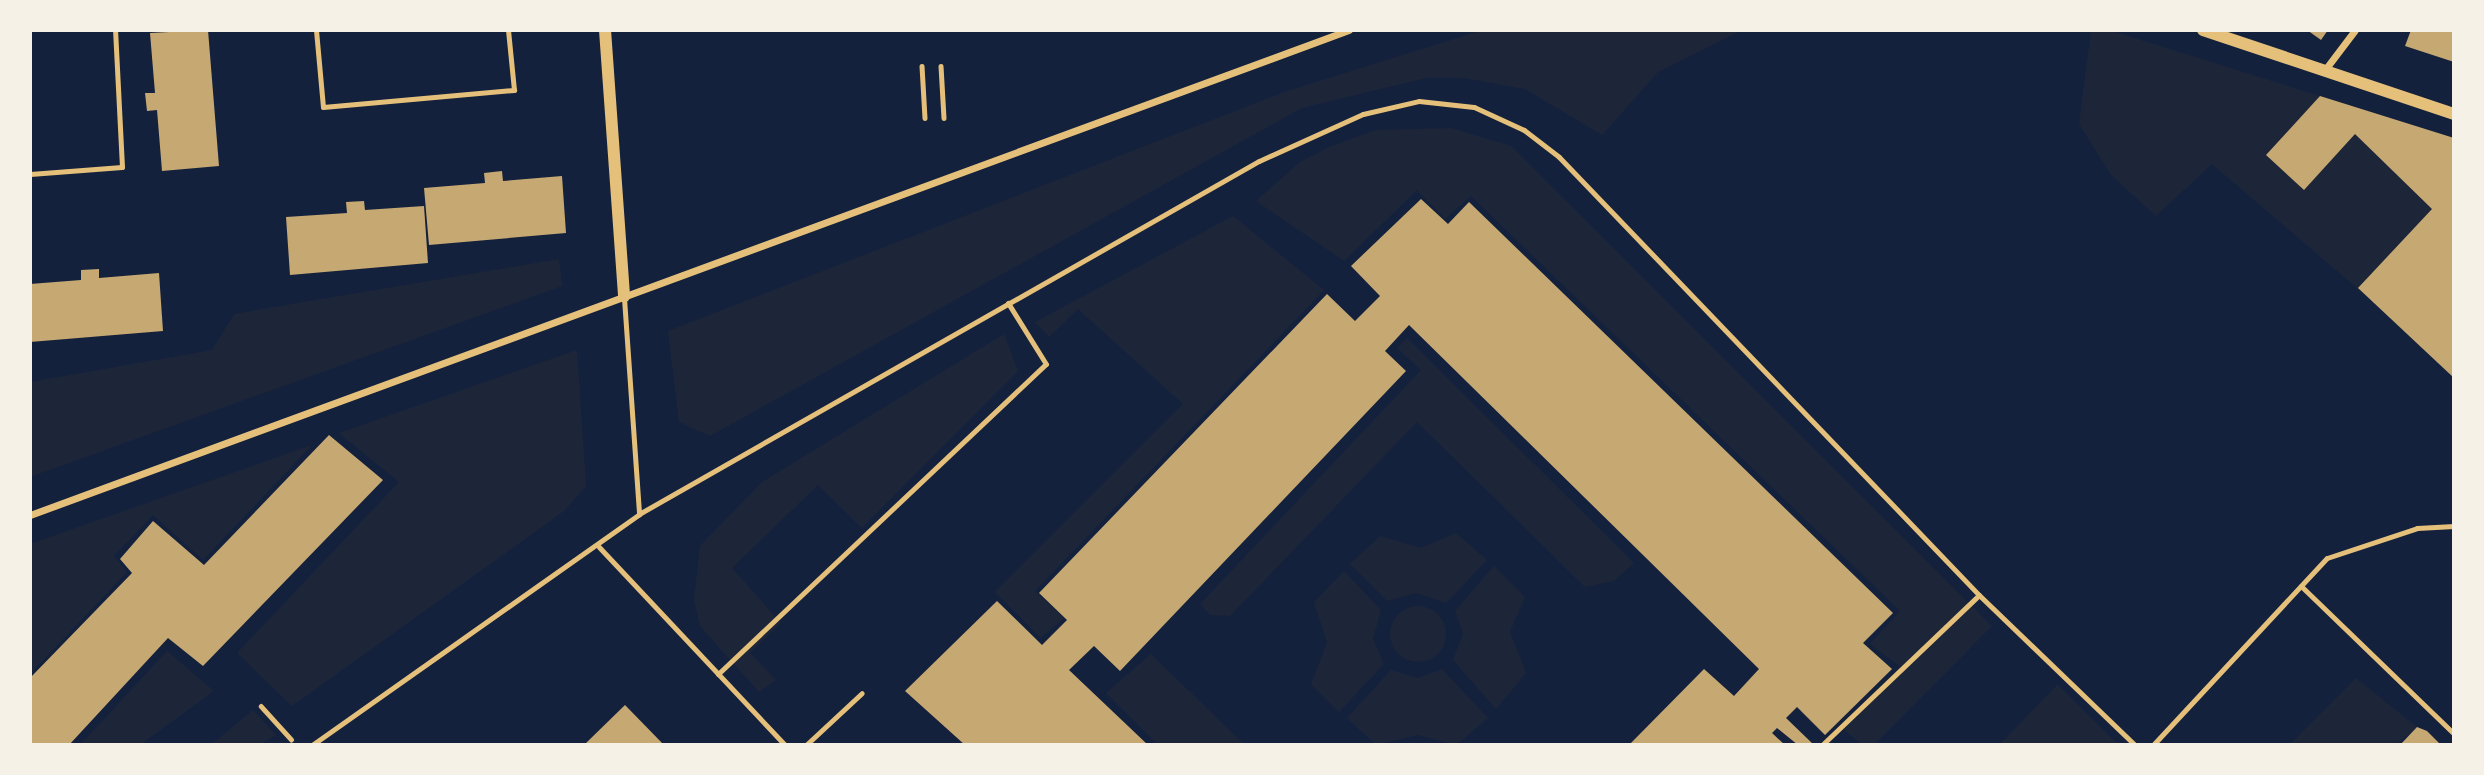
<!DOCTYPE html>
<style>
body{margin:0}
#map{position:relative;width:2484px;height:775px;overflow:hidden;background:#14213d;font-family:"Archivo Narrow",sans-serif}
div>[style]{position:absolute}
.green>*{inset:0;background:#1d2539}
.round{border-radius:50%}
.building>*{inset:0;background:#c6a872}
.path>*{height:4.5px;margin:-2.25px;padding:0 2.25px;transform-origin:2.25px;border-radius:2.25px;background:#e5c07b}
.service>*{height:5px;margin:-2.5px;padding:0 2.5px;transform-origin:2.5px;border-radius:2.5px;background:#e5c07b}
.minor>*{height:7px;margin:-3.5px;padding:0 3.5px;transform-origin:3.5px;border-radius:3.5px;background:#e5c07b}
.tertiary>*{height:12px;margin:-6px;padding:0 6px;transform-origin:6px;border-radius:6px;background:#e5c07b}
span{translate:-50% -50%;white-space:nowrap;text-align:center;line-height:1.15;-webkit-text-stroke:7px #f6f1e7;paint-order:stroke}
.frame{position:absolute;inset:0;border:32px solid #f6f1e7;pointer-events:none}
</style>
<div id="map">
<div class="green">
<i style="clip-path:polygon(1483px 30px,1742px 30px,1658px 72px,1602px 135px,1525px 89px,1464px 78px,1426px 78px,1302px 108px,710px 436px,679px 422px,668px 331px,1287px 91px)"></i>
<i style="clip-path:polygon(2091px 30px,2109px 30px,2454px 138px,2454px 371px,2212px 164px,2156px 216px,2111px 175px,2079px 124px)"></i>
<i style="clip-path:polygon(1451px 128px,1511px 146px,1992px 626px,1874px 745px,1862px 745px,1843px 729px,1903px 669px,1870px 644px,1900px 611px,1471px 196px,1445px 219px,1417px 190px,1344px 261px,1256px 201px,1300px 162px,1329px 147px,1376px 130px)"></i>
<i style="clip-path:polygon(1233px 216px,1324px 290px,1035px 591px,1064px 618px,1041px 638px,995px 592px,1183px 404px,1078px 309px,1049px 337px,1035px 322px)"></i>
<i style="clip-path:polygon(559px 259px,562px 286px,30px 477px,30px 382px,212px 350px,234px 314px)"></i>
<i style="clip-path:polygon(1004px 334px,1018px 371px,862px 528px,818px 485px,732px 568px,781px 623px,750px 653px,776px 680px,759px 692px,700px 626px,694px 599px,700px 546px,762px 482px)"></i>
<i style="clip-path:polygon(1407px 338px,1634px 563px,1614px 581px,1585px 587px,1417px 422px,1230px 616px,1210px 615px,1200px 604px,1421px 370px,1397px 348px)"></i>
<i style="clip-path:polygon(577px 350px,586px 486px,564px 511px,292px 706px,237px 653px,399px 482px,339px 433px)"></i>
<i style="clip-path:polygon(312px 445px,203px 560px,153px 515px,114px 556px,127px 572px,30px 674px,30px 544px)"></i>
<i style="clip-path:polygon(1456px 533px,1487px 560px,1446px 603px,1416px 593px,1387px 601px,1350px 564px,1380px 536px,1421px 548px)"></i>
<i style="clip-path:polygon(1494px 566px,1525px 597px,1510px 632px,1526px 673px,1496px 709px,1453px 660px,1463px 634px,1455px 611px)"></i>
<i style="clip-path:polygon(1344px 571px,1381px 610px,1373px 639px,1384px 664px,1339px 712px,1311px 684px,1327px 643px,1314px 602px)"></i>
<i class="round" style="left:1390px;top:606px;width:56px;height:56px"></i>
<i style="clip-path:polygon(167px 651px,214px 691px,140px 745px,80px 745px)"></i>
<i style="clip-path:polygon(1151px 654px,1245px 745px,1158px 745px,1106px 693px)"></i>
<i style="clip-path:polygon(1442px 669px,1488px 718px,1456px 745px,1418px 735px,1376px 745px,1347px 718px,1391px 670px,1418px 678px)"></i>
<i style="clip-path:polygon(2356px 678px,2417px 727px,2396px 745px,2289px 745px)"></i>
<i style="clip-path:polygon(2057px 685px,2058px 685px,2119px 745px,1999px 745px)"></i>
<i style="clip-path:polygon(253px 710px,276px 735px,259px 745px,212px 744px)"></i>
</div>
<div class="building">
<i style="clip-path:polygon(208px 30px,219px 166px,162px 171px,157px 110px,147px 111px,145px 93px,155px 93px,150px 33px)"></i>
<i style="clip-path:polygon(2307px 30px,2328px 30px,2321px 40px)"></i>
<i style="clip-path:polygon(2411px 30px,2454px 30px,2454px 62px,2405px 46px)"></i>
<i style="clip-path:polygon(2320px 96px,2454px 138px,2454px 378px,2358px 288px,2432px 209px,2355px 134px,2304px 190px,2266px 155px)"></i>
<i style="clip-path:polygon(502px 171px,503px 181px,562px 176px,566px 233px,429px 245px,424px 188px,485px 183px,484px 173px)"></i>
<i style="clip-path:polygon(1421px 199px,1448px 224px,1469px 202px,1893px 613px,1863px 643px,1892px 669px,1825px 735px,1797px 707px,1786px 718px,1814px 745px,1798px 745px,1777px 728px,1772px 733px,1785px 745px,1629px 745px,1704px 669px,1734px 696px,1759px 669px,1409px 325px,1385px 351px,1406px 371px,1120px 671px,1094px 646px,1069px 670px,1148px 745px,965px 745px,905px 691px,997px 601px,1042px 645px,1067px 620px,1039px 593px,1327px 294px,1355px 321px,1380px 296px,1351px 266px)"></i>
<i style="clip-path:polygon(364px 201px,365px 210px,424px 206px,428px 263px,290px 275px,286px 217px,347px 213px,346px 202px)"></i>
<i style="clip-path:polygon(99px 269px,99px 278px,159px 273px,163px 331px,30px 342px,30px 284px,81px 280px,81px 270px)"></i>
<i style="clip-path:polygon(329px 435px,383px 480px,203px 666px,168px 638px,69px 745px,30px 745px,30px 678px,132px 573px,120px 559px,153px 521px,204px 565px)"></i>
<i style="clip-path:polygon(625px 705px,664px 745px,584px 745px)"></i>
<i style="clip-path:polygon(2417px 727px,2427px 731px,2441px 745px,2400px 745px)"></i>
</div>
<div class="path">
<i style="left:922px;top:66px;width:52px;rotate:86.7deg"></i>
<i style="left:941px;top:66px;width:52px;rotate:86.7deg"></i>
<i style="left:261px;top:706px;width:45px;rotate:47.7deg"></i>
</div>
<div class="service">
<i style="left:316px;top:30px;width:77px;rotate:84.8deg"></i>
<i style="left:323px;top:107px;width:192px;rotate:-5.1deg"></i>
<i style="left:514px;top:90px;width:60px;rotate:-95.7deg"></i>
<i style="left:30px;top:174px;width:92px;rotate:-4.4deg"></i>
<i style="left:122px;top:167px;width:137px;rotate:-92.9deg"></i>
<i style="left:624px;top:298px;width:217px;rotate:86deg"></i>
<i style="left:599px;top:547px;width:272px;rotate:46.8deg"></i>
<i style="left:2301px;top:586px;width:213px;rotate:44deg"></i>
<i style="left:718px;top:674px;width:451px;rotate:-43.4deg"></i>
<i style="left:1046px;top:364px;width:72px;rotate:-121.9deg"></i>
<i style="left:312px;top:745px;width:400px;rotate:-35.2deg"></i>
<i style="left:639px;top:514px;width:713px;rotate:-29.66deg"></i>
<i style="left:1259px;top:161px;width:114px;rotate:-24.3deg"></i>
<i style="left:1363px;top:114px;width:57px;rotate:-13.1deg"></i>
<i style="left:1419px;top:101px;width:55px;rotate:6.2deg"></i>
<i style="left:1474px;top:107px;width:55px;rotate:24.7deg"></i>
<i style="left:1524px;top:130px;width:44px;rotate:37.6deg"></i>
<i style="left:1559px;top:157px;width:607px;rotate:46.2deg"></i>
<i style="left:1979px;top:595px;width:216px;rotate:43.9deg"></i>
<i style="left:806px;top:745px;width:76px;rotate:-42.9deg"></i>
<i style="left:1822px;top:745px;width:217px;rotate:-43.7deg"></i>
<i style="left:2153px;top:745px;width:255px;rotate:-47.1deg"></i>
<i style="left:2327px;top:558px;width:95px;rotate:-18.4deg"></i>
<i style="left:2417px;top:528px;width:37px;rotate:-3deg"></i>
</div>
<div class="minor">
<i style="left:2324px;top:71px;width:51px;rotate:-52.9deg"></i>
<i style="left:30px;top:515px;width:1405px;rotate:-20.19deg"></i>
</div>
<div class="tertiary">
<i style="left:605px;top:30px;width:267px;rotate:85.9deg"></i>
<i style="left:2203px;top:30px;width:265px;rotate:18.5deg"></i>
</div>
<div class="frame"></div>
</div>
